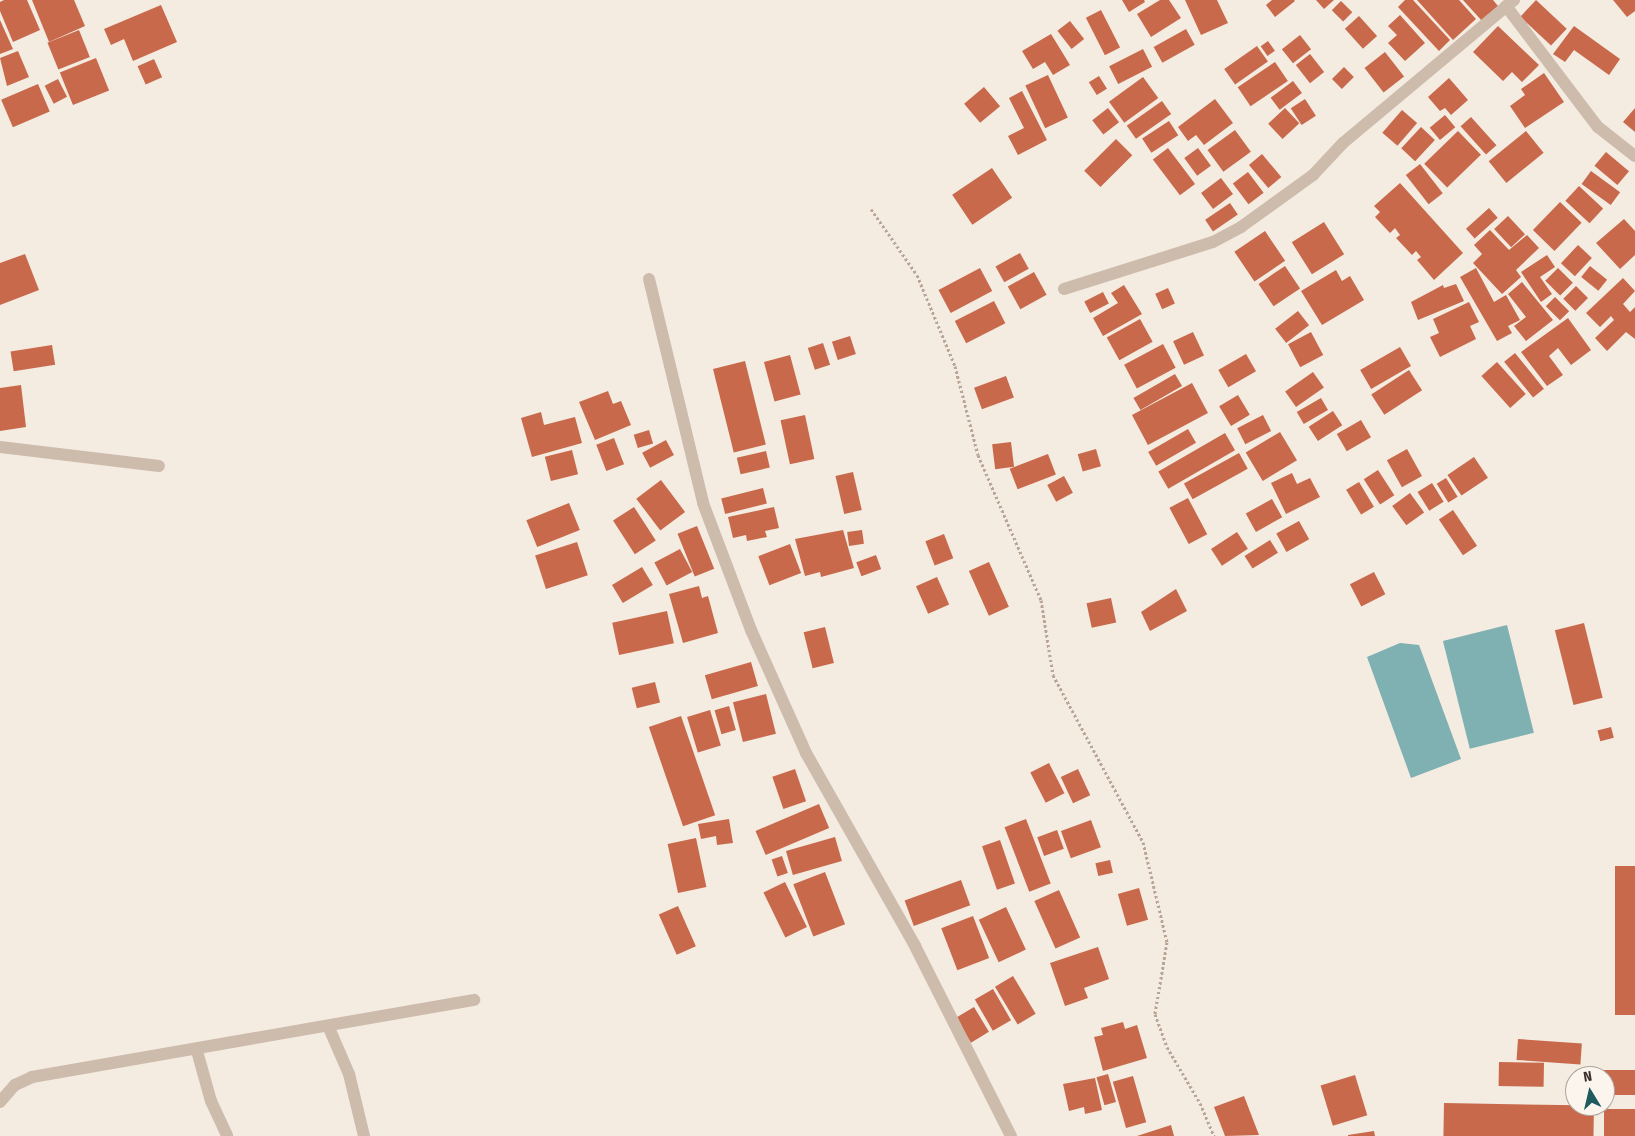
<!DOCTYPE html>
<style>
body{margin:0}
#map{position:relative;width:1635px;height:1136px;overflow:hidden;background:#f4ebe1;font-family:"Fira Sans Condensed",sans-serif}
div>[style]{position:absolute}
.water>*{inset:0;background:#7fb0b2;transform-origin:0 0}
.building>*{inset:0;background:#c8694b;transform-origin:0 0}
.path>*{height:3px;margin-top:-1.5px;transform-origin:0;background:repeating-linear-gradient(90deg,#b9a596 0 2.5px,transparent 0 5px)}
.minor>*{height:12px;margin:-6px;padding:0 6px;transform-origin:6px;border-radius:6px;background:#cdbbac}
span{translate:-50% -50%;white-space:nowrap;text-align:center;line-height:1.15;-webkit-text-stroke:4.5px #fbf5ee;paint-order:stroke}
.north{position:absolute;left:1565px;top:1066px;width:50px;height:50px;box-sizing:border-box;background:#fbf5ee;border:1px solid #aea6a0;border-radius:50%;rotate:351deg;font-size:14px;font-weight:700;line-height:20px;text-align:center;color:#3b302b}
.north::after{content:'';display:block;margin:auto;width:18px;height:22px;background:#1f5a5e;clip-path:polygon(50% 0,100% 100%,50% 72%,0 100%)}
</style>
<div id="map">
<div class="water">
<i style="left:1507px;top:625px;width:111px;height:66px;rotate:76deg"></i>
<i style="clip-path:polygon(1400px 643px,1419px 645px,1461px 759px,1411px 778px,1367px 657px)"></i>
</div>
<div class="building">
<i style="clip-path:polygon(4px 0,27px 0,40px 30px,13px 42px,0 11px,0 2px)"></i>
<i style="clip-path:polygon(32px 0,74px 0,85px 26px,49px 42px)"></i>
<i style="clip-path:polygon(1122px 0,1144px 0,1145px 2px,1129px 12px)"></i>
<i style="clip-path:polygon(1160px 0,1169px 0,1181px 18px,1151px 37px,1137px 14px)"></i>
<i style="clip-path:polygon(1185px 0,1217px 0,1228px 23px,1201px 35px)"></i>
<i style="clip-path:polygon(1272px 0,1294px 0,1295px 1px,1275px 17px,1266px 5px)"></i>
<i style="clip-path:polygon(1316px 0,1334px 0,1324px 9px)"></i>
<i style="clip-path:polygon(1405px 0,1413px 0,1450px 40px,1439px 51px,1398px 7px)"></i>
<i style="clip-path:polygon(1417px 0,1459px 0,1476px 19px,1453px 40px)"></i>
<i style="clip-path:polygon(1463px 0,1493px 0,1498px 6px,1482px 21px)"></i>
<i style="left:1536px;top:0;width:42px;height:23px;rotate:43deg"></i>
<i style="clip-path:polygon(1613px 0,1635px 0,1635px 11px,1627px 17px)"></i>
<i style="left:1341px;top:1px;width:16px;height:13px;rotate:45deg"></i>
<i style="clip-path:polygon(161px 5px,177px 42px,133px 61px,124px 39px,111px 45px,104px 29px)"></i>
<i style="left:1101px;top:10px;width:42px;height:17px;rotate:63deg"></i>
<i style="clip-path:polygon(1400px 15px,1425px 43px,1405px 61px,1388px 43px,1397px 35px,1388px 26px)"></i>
<i style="left:1359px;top:16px;width:27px;height:19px;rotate:48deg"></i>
<i style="clip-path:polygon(0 20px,13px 49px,0 54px)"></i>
<i style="left:1070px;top:21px;width:23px;height:16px;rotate:52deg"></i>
<i style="clip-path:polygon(1498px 26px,1539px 65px,1522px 82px,1512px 72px,1503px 81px,1473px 52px)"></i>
<i style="clip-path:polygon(1574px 26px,1620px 59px,1609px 75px,1574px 50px,1565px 62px,1553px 54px)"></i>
<i style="left:1186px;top:29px;width:18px;height:37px;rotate:61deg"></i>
<i style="left:79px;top:30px;width:29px;height:34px;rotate:68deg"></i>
<i style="clip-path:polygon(1051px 34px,1070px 65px,1053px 75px,1045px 62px,1033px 69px,1022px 51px)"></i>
<i style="left:1300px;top:35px;width:18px;height:23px;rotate:52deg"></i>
<i style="left:1268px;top:41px;width:12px;height:9px;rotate:55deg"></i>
<i style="left:1257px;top:46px;width:19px;height:40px;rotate:55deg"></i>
<i style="left:1143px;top:49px;width:20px;height:38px;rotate:63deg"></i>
<i style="clip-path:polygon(18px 51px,29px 77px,7px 86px,0 58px)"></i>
<i style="left:1385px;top:52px;width:31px;height:26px;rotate:52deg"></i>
<i style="left:1310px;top:54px;width:23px;height:18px;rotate:52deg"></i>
<i style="left:96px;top:58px;width:35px;height:39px;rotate:68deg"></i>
<i style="left:154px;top:59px;width:20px;height:18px;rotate:66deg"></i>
<i style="left:1275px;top:62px;width:23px;height:45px;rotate:56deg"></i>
<i style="left:1344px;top:67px;width:14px;height:17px;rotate:45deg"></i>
<i style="clip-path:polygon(1544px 73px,1564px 102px,1525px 128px,1510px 106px,1525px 95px,1521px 89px)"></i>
<i style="left:1048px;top:75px;width:47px;height:25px;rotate:65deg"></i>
<i style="left:1099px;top:76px;width:15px;height:12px;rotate:58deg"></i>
<i style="left:1143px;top:77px;width:26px;height:42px;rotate:54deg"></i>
<i style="clip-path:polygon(1449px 78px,1468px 100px,1451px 115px,1445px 108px,1440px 111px,1428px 97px)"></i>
<i style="left:58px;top:79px;width:20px;height:15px;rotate:63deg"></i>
<i style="left:1293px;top:81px;width:15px;height:28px;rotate:53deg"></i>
<i style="left:38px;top:84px;width:30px;height:40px;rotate:67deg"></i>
<i style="left:984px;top:87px;width:25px;height:26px;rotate:50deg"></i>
<i style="clip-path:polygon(1022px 91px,1047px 140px,1018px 155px,1008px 136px,1024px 128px,1009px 98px)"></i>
<i style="clip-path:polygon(1215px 99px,1233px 123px,1204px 145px,1196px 135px,1188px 141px,1178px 127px)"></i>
<i style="left:1305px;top:99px;width:20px;height:17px;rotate:57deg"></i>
<i style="left:1162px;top:101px;width:16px;height:43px;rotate:55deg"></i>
<i style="left:1108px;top:108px;width:18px;height:20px;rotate:52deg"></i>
<i style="left:1285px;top:108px;width:21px;height:23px;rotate:47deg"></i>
<i style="clip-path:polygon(1635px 108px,1635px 132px,1623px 122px)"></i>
<i style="left:1402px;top:110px;width:20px;height:30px;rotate:41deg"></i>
<i style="left:1445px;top:115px;width:16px;height:20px;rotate:50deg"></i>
<i style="left:1471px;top:117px;width:38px;height:14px;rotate:48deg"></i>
<i style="left:1169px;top:121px;width:17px;height:32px;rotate:57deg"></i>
<i style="left:1421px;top:127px;width:19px;height:29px;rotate:43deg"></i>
<i style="left:1235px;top:130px;width:27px;height:34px;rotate:54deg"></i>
<i style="left:1458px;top:131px;width:33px;height:47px;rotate:46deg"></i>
<i style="left:1526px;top:131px;width:28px;height:48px;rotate:51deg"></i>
<i style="left:1116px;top:139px;width:23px;height:45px;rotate:45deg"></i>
<i style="left:1168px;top:148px;width:45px;height:19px;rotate:53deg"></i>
<i style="left:1198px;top:148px;width:22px;height:17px;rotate:54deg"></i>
<i style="left:1606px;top:152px;width:30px;height:18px;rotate:40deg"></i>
<i style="left:1262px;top:154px;width:30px;height:17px;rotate:50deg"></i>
<i style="left:1420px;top:164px;width:37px;height:18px;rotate:52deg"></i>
<i style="left:992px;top:168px;width:36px;height:48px;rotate:56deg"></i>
<i style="left:1591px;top:171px;width:36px;height:16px;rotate:36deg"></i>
<i style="left:1248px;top:172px;width:26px;height:19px;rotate:53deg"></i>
<i style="left:1221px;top:178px;width:20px;height:25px;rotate:53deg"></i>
<i style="clip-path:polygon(1400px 183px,1463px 253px,1434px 280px,1417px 260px,1421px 257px,1416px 251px,1412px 255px,1396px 238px,1400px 235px,1395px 228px,1390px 233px,1375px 217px,1380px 212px,1374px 206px)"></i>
<i style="left:1579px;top:186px;width:33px;height:20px;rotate:43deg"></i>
<i style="left:1560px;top:202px;width:30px;height:39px;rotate:44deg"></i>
<i style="left:1230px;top:203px;width:14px;height:30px;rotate:56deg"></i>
<i style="left:1489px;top:208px;width:13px;height:31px;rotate:48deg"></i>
<i style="left:1508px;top:216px;width:25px;height:19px;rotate:47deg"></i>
<i style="clip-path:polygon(1624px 219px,1635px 231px,1635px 255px,1620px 269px,1596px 243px)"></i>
<i style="left:1324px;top:222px;width:38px;height:38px;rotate:58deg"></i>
<i style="clip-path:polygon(1490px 230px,1509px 250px,1527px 235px,1539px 248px,1516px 270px,1521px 277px,1502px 294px,1473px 263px,1482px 254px,1474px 245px)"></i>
<i style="left:1265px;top:231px;width:36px;height:37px;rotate:56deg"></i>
<i style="left:1578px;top:245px;width:19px;height:25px;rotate:43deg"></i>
<i style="left:1020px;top:253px;width:18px;height:28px;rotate:61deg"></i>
<i style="clip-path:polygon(25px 254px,39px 290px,0 305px,0 263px)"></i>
<i style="clip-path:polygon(1547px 255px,1555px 267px,1540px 277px,1552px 294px,1541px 302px,1521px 272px)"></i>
<i style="left:1285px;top:266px;width:27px;height:32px;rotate:56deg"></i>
<i style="left:1590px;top:266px;width:22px;height:14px;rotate:39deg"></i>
<i style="left:980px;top:268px;width:26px;height:47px;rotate:62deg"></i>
<i style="clip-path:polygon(1476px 268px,1494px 302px,1506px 295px,1520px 320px,1508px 326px,1512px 333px,1497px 341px,1460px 277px)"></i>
<i style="left:1558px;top:268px;width:21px;height:18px;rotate:45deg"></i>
<i style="clip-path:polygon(1336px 270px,1342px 281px,1350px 276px,1364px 300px,1322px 325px,1301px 291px)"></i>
<i style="left:1034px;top:272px;width:26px;height:30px;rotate:61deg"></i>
<i style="clip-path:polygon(1623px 278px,1635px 291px,1623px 304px,1630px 312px,1635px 307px,1635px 339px,1626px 332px,1607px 351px,1595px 338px,1614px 320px,1611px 316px,1600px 327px,1586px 313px)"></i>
<i style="clip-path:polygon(1522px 282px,1553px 320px,1526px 341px,1514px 326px,1526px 317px,1508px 294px)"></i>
<i style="clip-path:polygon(1456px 284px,1464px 301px,1418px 320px,1411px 302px,1443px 285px,1444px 288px)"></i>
<i style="clip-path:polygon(1124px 285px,1142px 314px,1103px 336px,1093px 318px,1118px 303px,1111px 293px)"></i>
<i style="left:1576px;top:286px;width:17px;height:18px;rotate:45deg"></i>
<i style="left:1168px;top:288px;width:17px;height:14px;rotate:66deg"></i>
<i style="left:1103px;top:292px;width:13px;height:21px;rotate:63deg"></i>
<i style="left:1555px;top:297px;width:20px;height:13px;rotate:45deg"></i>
<i style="left:994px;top:301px;width:25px;height:44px;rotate:63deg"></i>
<i style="clip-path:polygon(1469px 302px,1479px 322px,1470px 326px,1476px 339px,1440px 357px,1430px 337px,1439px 333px,1433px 319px)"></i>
<i style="left:1298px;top:311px;width:18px;height:29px;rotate:52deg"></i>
<i style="clip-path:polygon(1568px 318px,1591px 350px,1571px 365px,1558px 348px,1549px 356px,1563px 375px,1547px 386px,1521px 352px)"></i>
<i style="left:1140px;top:319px;width:26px;height:38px;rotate:61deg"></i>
<i style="left:1193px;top:332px;width:26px;height:22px;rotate:65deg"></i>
<i style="left:1311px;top:332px;width:26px;height:26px;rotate:62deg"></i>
<i style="left:850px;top:336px;width:19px;height:19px;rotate:72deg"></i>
<i style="left:823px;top:343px;width:23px;height:16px;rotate:72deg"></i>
<i style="left:1163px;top:344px;width:27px;height:44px;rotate:62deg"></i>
<i style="left:52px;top:345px;width:20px;height:42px;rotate:81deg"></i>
<i style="left:1400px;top:347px;width:22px;height:46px;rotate:60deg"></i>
<i style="left:1515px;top:353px;width:46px;height:14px;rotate:51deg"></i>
<i style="left:1246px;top:354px;width:20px;height:32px;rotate:60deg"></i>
<i style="left:790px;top:355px;width:41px;height:27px;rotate:75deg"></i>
<i style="left:745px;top:361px;width:86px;height:33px;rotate:76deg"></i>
<i style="left:1497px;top:362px;width:43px;height:21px;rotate:48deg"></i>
<i style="left:1409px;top:370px;width:24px;height:45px;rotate:57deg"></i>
<i style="left:1313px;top:372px;width:19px;height:34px;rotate:55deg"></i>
<i style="left:1175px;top:374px;width:14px;height:48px;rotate:60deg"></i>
<i style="left:1006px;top:376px;width:23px;height:34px;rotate:70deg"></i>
<i style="left:1192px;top:383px;width:34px;height:68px;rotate:62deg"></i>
<i style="clip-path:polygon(21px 385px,26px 427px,0 431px,0 388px)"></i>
<i style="clip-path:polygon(608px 391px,613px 404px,621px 401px,631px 425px,595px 440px,579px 402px)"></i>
<i style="left:1238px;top:395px;width:23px;height:22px;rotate:59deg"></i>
<i style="left:1321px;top:398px;width:14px;height:28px;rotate:60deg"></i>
<i style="left:1333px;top:411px;width:17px;height:29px;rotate:57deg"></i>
<i style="clip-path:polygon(541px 412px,544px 425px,575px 417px,582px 443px,532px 457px,521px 418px)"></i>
<i style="left:805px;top:415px;width:45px;height:25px;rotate:78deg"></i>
<i style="left:1263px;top:415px;width:18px;height:29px;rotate:63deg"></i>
<i style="left:1361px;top:420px;width:20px;height:28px;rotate:60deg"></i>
<i style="left:1188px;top:429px;width:16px;height:46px;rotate:60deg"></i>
<i style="left:649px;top:430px;width:14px;height:16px;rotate:73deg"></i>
<i style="left:1280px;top:432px;width:33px;height:40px;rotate:59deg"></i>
<i style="left:1225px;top:433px;width:20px;height:77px;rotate:60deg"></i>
<i style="left:614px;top:438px;width:28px;height:19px;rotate:69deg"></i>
<i style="left:666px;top:440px;width:17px;height:27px;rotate:62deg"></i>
<i style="left:1011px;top:442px;width:25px;height:19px;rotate:83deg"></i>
<i style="left:1096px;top:449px;width:18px;height:19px;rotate:74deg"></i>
<i style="left:1407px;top:449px;width:31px;height:23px;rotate:61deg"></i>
<i style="left:572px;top:450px;width:25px;height:28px;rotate:76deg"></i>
<i style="left:766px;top:451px;width:17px;height:30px;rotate:77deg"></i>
<i style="left:1239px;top:453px;width:18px;height:63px;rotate:61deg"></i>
<i style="left:1048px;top:454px;width:22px;height:41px;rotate:69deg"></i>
<i style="left:1474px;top:457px;width:25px;height:32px;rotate:56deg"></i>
<i style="left:1378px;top:470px;width:30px;height:17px;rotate:57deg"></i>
<i style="left:853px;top:472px;width:39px;height:18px;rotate:77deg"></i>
<i style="clip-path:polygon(1292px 473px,1297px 484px,1310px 478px,1320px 497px,1286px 514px,1271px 483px)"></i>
<i style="left:1064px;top:476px;width:19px;height:19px;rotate:62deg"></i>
<i style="left:1446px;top:478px;width:22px;height:11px;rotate:58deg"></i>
<i style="left:661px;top:480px;width:40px;height:31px;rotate:53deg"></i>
<i style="left:1359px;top:482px;width:29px;height:15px;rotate:59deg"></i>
<i style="left:1432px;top:483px;width:22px;height:17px;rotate:58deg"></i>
<i style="left:763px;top:488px;width:16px;height:43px;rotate:76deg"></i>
<i style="left:1410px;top:493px;width:24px;height:22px;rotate:54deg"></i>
<i style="left:1188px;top:498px;width:41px;height:21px;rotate:62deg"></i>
<i style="left:1272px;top:499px;width:21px;height:30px;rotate:61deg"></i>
<i style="left:569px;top:503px;width:29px;height:46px;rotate:68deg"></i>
<i style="left:634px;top:507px;width:40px;height:25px;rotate:57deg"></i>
<i style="clip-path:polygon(774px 507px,779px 528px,765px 531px,767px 537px,747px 541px,746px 535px,733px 538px,728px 517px)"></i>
<i style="left:1453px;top:510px;width:43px;height:17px;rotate:56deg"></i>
<i style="left:1299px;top:521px;width:21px;height:26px;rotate:61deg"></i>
<i style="left:697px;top:526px;width:46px;height:21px;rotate:68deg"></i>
<i style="clip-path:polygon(843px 530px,854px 568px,821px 577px,820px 572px,805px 576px,795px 539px)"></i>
<i style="left:862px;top:530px;width:14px;height:15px;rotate:82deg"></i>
<i style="left:1237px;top:532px;width:20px;height:31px;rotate:57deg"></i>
<i style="left:944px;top:534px;width:26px;height:20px;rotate:69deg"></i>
<i style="left:1270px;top:540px;width:15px;height:30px;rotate:58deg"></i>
<i style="left:577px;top:542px;width:35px;height:44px;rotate:72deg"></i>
<i style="left:790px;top:544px;width:31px;height:34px;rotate:69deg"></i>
<i style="left:680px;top:549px;width:26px;height:29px;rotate:62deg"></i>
<i style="left:876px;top:555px;width:15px;height:21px;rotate:70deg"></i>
<i style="left:989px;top:562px;width:49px;height:22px;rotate:66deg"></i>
<i style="left:642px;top:567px;width:21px;height:35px;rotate:59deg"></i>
<i style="left:1374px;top:572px;width:25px;height:27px;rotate:63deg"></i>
<i style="left:937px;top:577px;width:30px;height:23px;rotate:66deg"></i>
<i style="clip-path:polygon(699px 586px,702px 598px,708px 596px,718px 633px,683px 643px,669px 594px)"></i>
<i style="clip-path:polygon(1176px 589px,1187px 611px,1150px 631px,1141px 612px)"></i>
<i style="left:1111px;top:598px;width:25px;height:25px;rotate:78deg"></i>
<i style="left:667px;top:611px;width:33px;height:56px;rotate:78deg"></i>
<i style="left:1584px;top:623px;width:77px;height:30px;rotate:76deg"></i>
<i style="left:825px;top:627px;width:37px;height:22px;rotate:76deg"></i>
<i style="left:751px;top:662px;width:25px;height:48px;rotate:74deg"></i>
<i style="left:655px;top:682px;width:21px;height:24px;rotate:76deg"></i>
<i style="left:766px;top:694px;width:41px;height:34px;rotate:76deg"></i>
<i style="left:729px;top:706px;width:25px;height:15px;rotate:74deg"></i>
<i style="left:710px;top:710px;width:37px;height:24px;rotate:73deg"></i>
<i style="left:681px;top:716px;width:105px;height:34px;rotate:71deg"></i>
<i style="left:1611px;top:727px;width:11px;height:14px;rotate:75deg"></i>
<i style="left:1049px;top:763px;width:34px;height:21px;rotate:63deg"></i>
<i style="left:795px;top:769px;width:34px;height:24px;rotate:71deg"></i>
<i style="left:1078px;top:769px;width:29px;height:19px;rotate:65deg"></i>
<i style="left:819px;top:804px;width:26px;height:69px;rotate:67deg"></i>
<i style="clip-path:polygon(729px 819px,733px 843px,717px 845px,716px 836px,701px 839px,698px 824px)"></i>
<i style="left:1026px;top:819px;width:69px;height:23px;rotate:69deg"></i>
<i style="left:1091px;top:820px;width:29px;height:32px;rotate:70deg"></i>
<i style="left:1057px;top:830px;width:20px;height:21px;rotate:70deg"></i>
<i style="left:835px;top:837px;width:25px;height:51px;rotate:74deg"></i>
<i style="left:696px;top:838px;width:50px;height:29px;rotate:78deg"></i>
<i style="left:1000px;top:840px;width:46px;height:19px;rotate:71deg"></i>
<i style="left:782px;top:856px;width:18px;height:11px;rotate:71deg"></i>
<i style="left:1110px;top:860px;width:13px;height:15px;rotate:77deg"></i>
<i style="left:1635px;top:866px;width:149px;height:20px;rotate:90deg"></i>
<i style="left:825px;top:872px;width:56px;height:34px;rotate:69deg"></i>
<i style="left:961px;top:880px;width:27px;height:60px;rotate:70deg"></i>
<i style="left:785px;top:882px;width:50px;height:24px;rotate:64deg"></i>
<i style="left:1139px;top:888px;width:33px;height:22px;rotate:74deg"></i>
<i style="left:1059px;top:890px;width:52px;height:27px;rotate:66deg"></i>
<i style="left:678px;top:906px;width:44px;height:21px;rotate:66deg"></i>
<i style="left:1006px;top:907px;width:47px;height:30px;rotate:65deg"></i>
<i style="left:973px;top:916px;width:45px;height:34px;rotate:69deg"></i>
<i style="clip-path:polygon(1098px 947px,1109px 979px,1084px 988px,1088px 998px,1065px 1006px,1050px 963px)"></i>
<i style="left:1013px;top:976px;width:44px;height:21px;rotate:59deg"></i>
<i style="left:993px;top:989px;width:36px;height:21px;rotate:60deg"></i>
<i style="left:974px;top:1007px;width:29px;height:21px;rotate:59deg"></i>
<i style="clip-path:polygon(1123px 1022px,1125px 1029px,1137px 1025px,1147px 1058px,1103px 1071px,1094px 1037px,1103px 1035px,1101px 1028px)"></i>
<i style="left:1518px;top:1039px;width:64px;height:21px;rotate:4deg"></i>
<i style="left:1499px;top:1062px;width:45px;height:24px;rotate:1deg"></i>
<i style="clip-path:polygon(1597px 1070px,1635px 1070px,1635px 1095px,1605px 1095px,1605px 1076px,1597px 1076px)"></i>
<i style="left:1108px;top:1074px;width:29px;height:12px;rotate:74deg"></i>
<i style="left:1355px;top:1075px;width:42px;height:36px;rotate:73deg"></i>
<i style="left:1133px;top:1076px;width:48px;height:21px;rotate:74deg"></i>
<i style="clip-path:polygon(1095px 1078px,1102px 1110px,1085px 1114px,1084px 1107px,1069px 1111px,1063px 1084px)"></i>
<i style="clip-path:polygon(1244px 1096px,1259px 1135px,1225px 1136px,1214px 1107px)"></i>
<i style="left:1444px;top:1103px;width:150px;height:33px;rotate:1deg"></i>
<i style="left:1604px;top:1109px;width:31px;height:27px"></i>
<i style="clip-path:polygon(1171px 1125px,1174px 1136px,1137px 1136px)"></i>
<i style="clip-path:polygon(1374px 1131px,1375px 1136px,1348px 1136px,1348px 1135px)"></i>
</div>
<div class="path">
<i style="left:871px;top:209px;width:80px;rotate:55.1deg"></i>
<i style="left:917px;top:275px;width:99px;rotate:67.3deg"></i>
<i style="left:955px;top:366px;width:92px;rotate:75.5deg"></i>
<i style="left:978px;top:455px;width:158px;rotate:66.5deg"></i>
<i style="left:1041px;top:600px;width:76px;rotate:80.9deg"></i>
<i style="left:1053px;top:675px;width:190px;rotate:61.7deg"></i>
<i style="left:1143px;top:842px;width:103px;rotate:76.5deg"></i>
<i style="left:1167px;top:942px;width:73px;rotate:99.5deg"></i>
<i style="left:1155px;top:1014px;width:35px;rotate:70deg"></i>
<i style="left:1167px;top:1047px;width:65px;rotate:59.5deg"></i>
<i style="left:1200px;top:1103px;width:36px;rotate:67deg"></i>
</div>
<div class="minor">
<i style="left:1506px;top:6px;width:152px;rotate:52.8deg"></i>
<i style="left:1598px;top:127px;width:47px;rotate:38.1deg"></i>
<i style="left:649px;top:279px;width:230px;rotate:76.4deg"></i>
<i style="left:703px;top:503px;width:136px;rotate:69.3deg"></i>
<i style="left:751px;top:630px;width:135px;rotate:65.9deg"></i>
<i style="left:806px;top:753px;width:222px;rotate:60.5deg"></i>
<i style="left:915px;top:946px;width:213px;rotate:63.2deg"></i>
<i style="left:1064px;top:289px;width:156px;rotate:-17.5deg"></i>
<i style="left:1213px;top:242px;width:32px;rotate:-28deg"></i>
<i style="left:1241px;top:227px;width:89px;rotate:-35.8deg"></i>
<i style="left:1313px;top:175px;width:44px;rotate:-46.8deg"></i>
<i style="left:1343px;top:143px;width:223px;rotate:-39.9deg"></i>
<i style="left:0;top:447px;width:160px;rotate:6.8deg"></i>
<i style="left:329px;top:1028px;width:50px;rotate:66.5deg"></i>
<i style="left:349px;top:1074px;width:64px;rotate:76.4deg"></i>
<i style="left:197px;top:1051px;width:52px;rotate:74.4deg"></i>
<i style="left:211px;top:1101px;width:38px;rotate:65deg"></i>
<i style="left:0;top:1102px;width:23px;rotate:-49deg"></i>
<i style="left:15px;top:1085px;width:19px;rotate:-25deg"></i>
<i style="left:32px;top:1077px;width:449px;rotate:-9.9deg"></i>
</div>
<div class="north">N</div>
</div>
